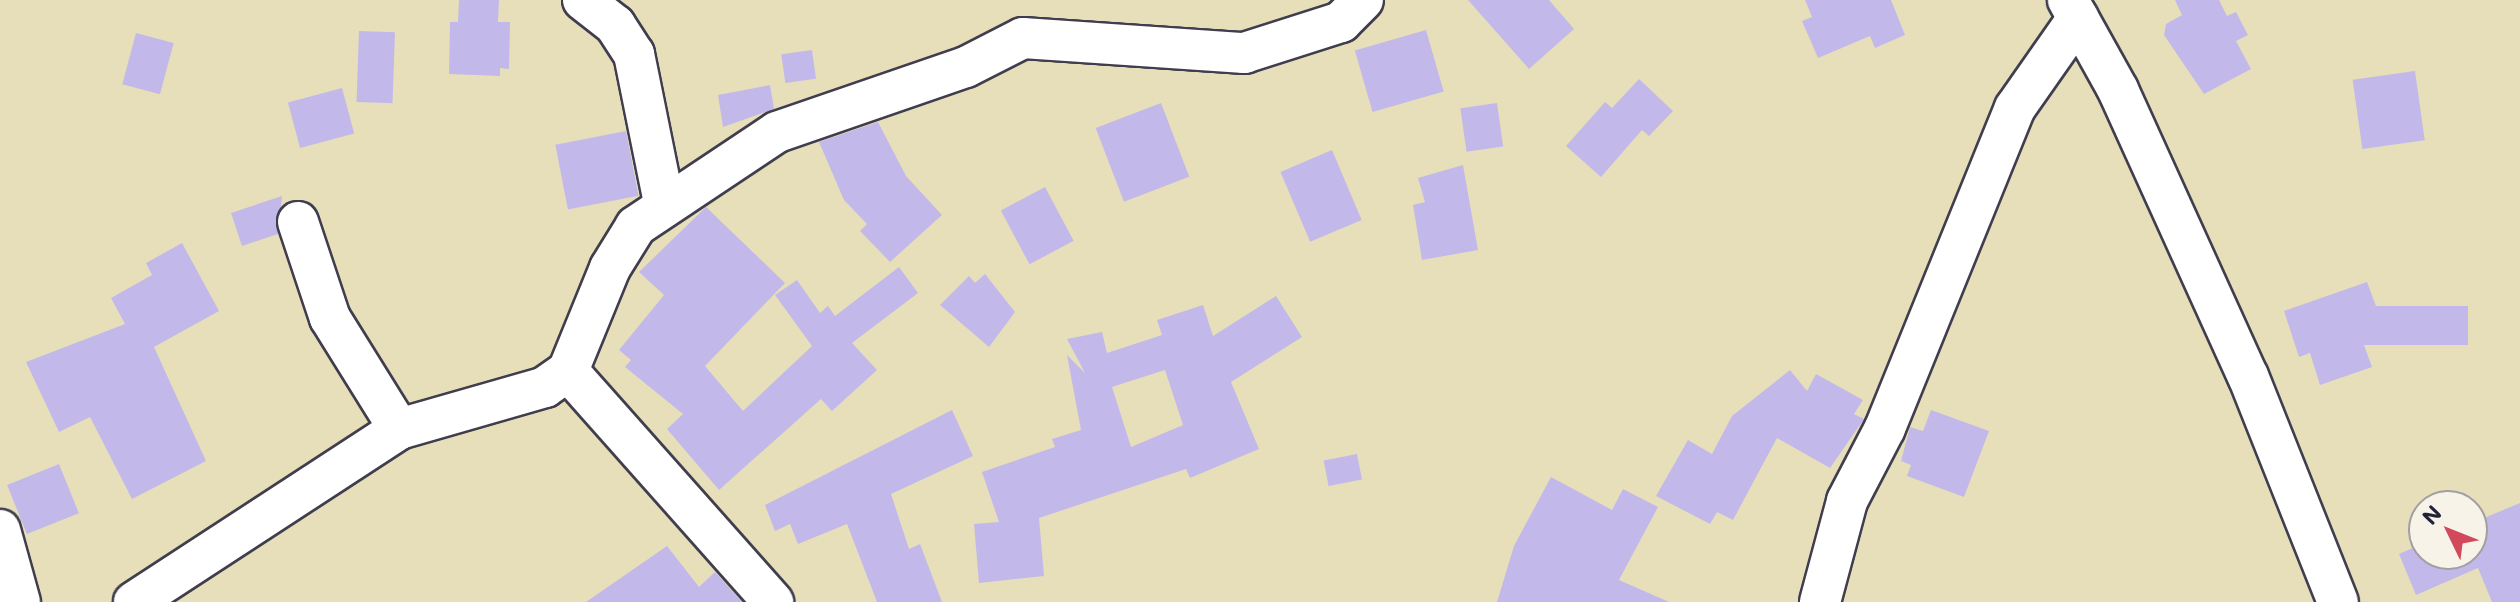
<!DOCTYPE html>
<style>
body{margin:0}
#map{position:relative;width:2520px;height:602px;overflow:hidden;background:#e7dfb9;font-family:Mali,sans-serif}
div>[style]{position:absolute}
.building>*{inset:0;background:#c2b9ea;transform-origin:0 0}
.roads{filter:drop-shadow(2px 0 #403e4e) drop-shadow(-2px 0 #403e4e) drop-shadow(0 2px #403e4e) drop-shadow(0 -2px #403e4e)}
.minor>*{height:40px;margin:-20px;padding:0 20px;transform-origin:20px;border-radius:20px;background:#fff}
span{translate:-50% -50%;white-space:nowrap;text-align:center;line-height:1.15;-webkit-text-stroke:6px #f7f3e8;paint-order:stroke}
.north{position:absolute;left:2408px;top:490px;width:80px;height:80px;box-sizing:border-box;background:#f7f3e8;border:2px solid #a29fa3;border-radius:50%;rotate:313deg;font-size:22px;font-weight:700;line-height:32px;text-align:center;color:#22223b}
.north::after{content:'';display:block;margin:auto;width:28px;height:36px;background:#d1495b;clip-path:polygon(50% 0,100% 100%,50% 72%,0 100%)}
</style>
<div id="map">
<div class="building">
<i style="clip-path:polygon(459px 0,499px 0,498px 22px,510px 22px,509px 69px,500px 68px,500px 76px,449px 74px,450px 22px,458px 22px)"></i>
<i style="clip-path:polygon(1468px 0,1549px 0,1574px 29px,1529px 69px)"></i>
<i style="clip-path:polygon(1805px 0,1891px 0,1905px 35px,1875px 48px,1870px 36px,1818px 58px,1802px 21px,1812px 17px)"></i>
<i style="clip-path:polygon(2175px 0,2219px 0,2227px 16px,2236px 12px,2248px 35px,2236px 41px,2251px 69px,2204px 94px,2164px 35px,2166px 24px,2182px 15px)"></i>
<i style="left:1426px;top:30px;width:64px;height:74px;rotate:74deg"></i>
<i style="left:359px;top:31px;width:36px;height:71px;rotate:2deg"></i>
<i style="left:136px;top:33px;width:39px;height:53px;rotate:15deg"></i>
<i style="left:812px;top:50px;width:29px;height:31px;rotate:82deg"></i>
<i style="left:2415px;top:71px;width:70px;height:63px;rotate:82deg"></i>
<i style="clip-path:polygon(1639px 79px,1673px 111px,1649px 136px,1642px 130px,1601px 177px,1566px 146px,1605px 102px,1612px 108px)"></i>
<i style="clip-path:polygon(770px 85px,774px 109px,723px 127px,718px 95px)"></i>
<i style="left:342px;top:88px;width:47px;height:56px;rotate:75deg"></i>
<i style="left:1161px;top:103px;width:79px;height:70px;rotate:69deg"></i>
<i style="left:1497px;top:103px;width:44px;height:37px;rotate:82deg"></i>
<i style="clip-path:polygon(878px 122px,906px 176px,942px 215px,890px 262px,860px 231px,867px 224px,844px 200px,819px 142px)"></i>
<i style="left:626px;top:131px;width:66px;height:72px;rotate:79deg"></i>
<i style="left:1332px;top:150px;width:76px;height:56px;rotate:67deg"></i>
<i style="clip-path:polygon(1463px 165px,1478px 250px,1422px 260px,1413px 205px,1425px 202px,1418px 178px)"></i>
<i style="left:1045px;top:187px;width:61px;height:50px;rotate:62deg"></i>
<i style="clip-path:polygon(282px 196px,278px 234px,242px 246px,231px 213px)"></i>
<i style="clip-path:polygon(706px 207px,785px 283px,705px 366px,743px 411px,812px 346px,775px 295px,797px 280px,820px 313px,828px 306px,835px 316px,899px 267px,918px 293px,852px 343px,877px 370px,832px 411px,821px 399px,719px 490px,667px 429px,683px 414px,625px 367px,631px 360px,619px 350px,664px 295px,639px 272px)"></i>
<i style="clip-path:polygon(182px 243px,219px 311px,154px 347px,206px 461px,132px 499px,90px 417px,59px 432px,26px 362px,125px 324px,111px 298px,152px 275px,146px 263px)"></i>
<i style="clip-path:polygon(985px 274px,1015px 312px,989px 347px,940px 305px,969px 276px,975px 283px)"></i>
<i style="clip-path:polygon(2367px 282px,2376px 306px,2468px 306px,2468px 345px,2364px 345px,2372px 367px,2320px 385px,2310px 353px,2299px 357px,2284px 311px)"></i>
<i style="clip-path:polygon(evenodd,1276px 296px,1302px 337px,1231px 382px,1259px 449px,1190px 478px,1186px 469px,1039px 518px,1044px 576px,979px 583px,974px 524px,999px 522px,982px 472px,1055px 447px,1052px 439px,1081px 430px,1067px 355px,1085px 373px,1067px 339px,1102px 332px,1107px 353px,1162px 335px,1157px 320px,1203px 305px,1213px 336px,1276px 296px,1165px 370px,1183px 425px,1131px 447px,1112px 387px,1165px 370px)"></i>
<i style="clip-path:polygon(1790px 370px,1807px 391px,1816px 374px,1863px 400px,1854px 414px,1864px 419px,1830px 468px,1777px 438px,1733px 520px,1717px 512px,1710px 524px,1656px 496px,1688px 440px,1712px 454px,1732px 416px)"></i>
<i style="clip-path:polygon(952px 410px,973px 456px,891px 494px,909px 549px,920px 544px,942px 602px,877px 602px,847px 524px,798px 544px,790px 524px,775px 531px,765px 505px)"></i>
<i style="clip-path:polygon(1931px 410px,1989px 431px,1964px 497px,1907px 476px,1911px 465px,1901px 461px,1910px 427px,1923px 431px)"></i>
<i style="left:1357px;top:454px;width:26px;height:34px;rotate:79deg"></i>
<i style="left:59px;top:464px;width:53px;height:56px;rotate:68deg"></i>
<i style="clip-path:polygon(1551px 477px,1612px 510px,1623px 489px,1658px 507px,1619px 580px,1669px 602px,1497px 602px,1514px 546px)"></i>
<i style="clip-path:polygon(2520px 503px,2520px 602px,2492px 602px,2478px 568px,2416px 595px,2399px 554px,2424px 543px,2424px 554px,2472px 554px,2472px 523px)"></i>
<i style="clip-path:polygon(667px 546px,699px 587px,715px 572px,742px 602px,586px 602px)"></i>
</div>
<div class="roads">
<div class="minor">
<i style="left:583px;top:0;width:41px;rotate:38deg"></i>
<i style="left:615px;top:25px;width:35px;rotate:57deg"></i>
<i style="left:634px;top:54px;width:152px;rotate:78.6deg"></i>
<i style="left:2068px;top:0;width:103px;rotate:60.9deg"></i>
<i style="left:2118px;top:90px;width:314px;rotate:65.6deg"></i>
<i style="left:2248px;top:376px;width:243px;rotate:68.3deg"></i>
<i style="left:298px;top:222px;width:101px;rotate:71.6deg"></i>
<i style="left:330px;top:318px;width:131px;rotate:58.1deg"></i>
<i style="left:568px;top:371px;width:309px;rotate:48.4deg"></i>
<i style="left:0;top:530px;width:75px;rotate:74.5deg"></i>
<i style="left:134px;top:602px;width:316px;rotate:-33.1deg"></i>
<i style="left:399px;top:429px;width:152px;rotate:-16deg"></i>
<i style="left:545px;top:387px;width:28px;rotate:-35deg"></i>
<i style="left:568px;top:371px;width:111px;rotate:-67.8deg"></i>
<i style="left:610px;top:268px;width:49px;rotate:-58.2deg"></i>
<i style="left:636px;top:226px;width:169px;rotate:-33.7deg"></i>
<i style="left:777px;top:132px;width:200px;rotate:-19deg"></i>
<i style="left:966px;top:67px;width:64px;rotate:-27deg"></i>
<i style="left:1023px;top:38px;width:222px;rotate:3.9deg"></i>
<i style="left:1244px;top:53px;width:102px;rotate:-17.7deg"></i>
<i style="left:1341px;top:22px;width:31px;rotate:-45deg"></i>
<i style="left:1820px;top:602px;width:105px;rotate:-75deg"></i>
<i style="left:1847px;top:501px;width:82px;rotate:-62.5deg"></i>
<i style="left:1885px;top:428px;width:345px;rotate:-67.9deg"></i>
<i style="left:2015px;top:108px;width:110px;rotate:-55deg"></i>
</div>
</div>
<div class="north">N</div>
</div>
